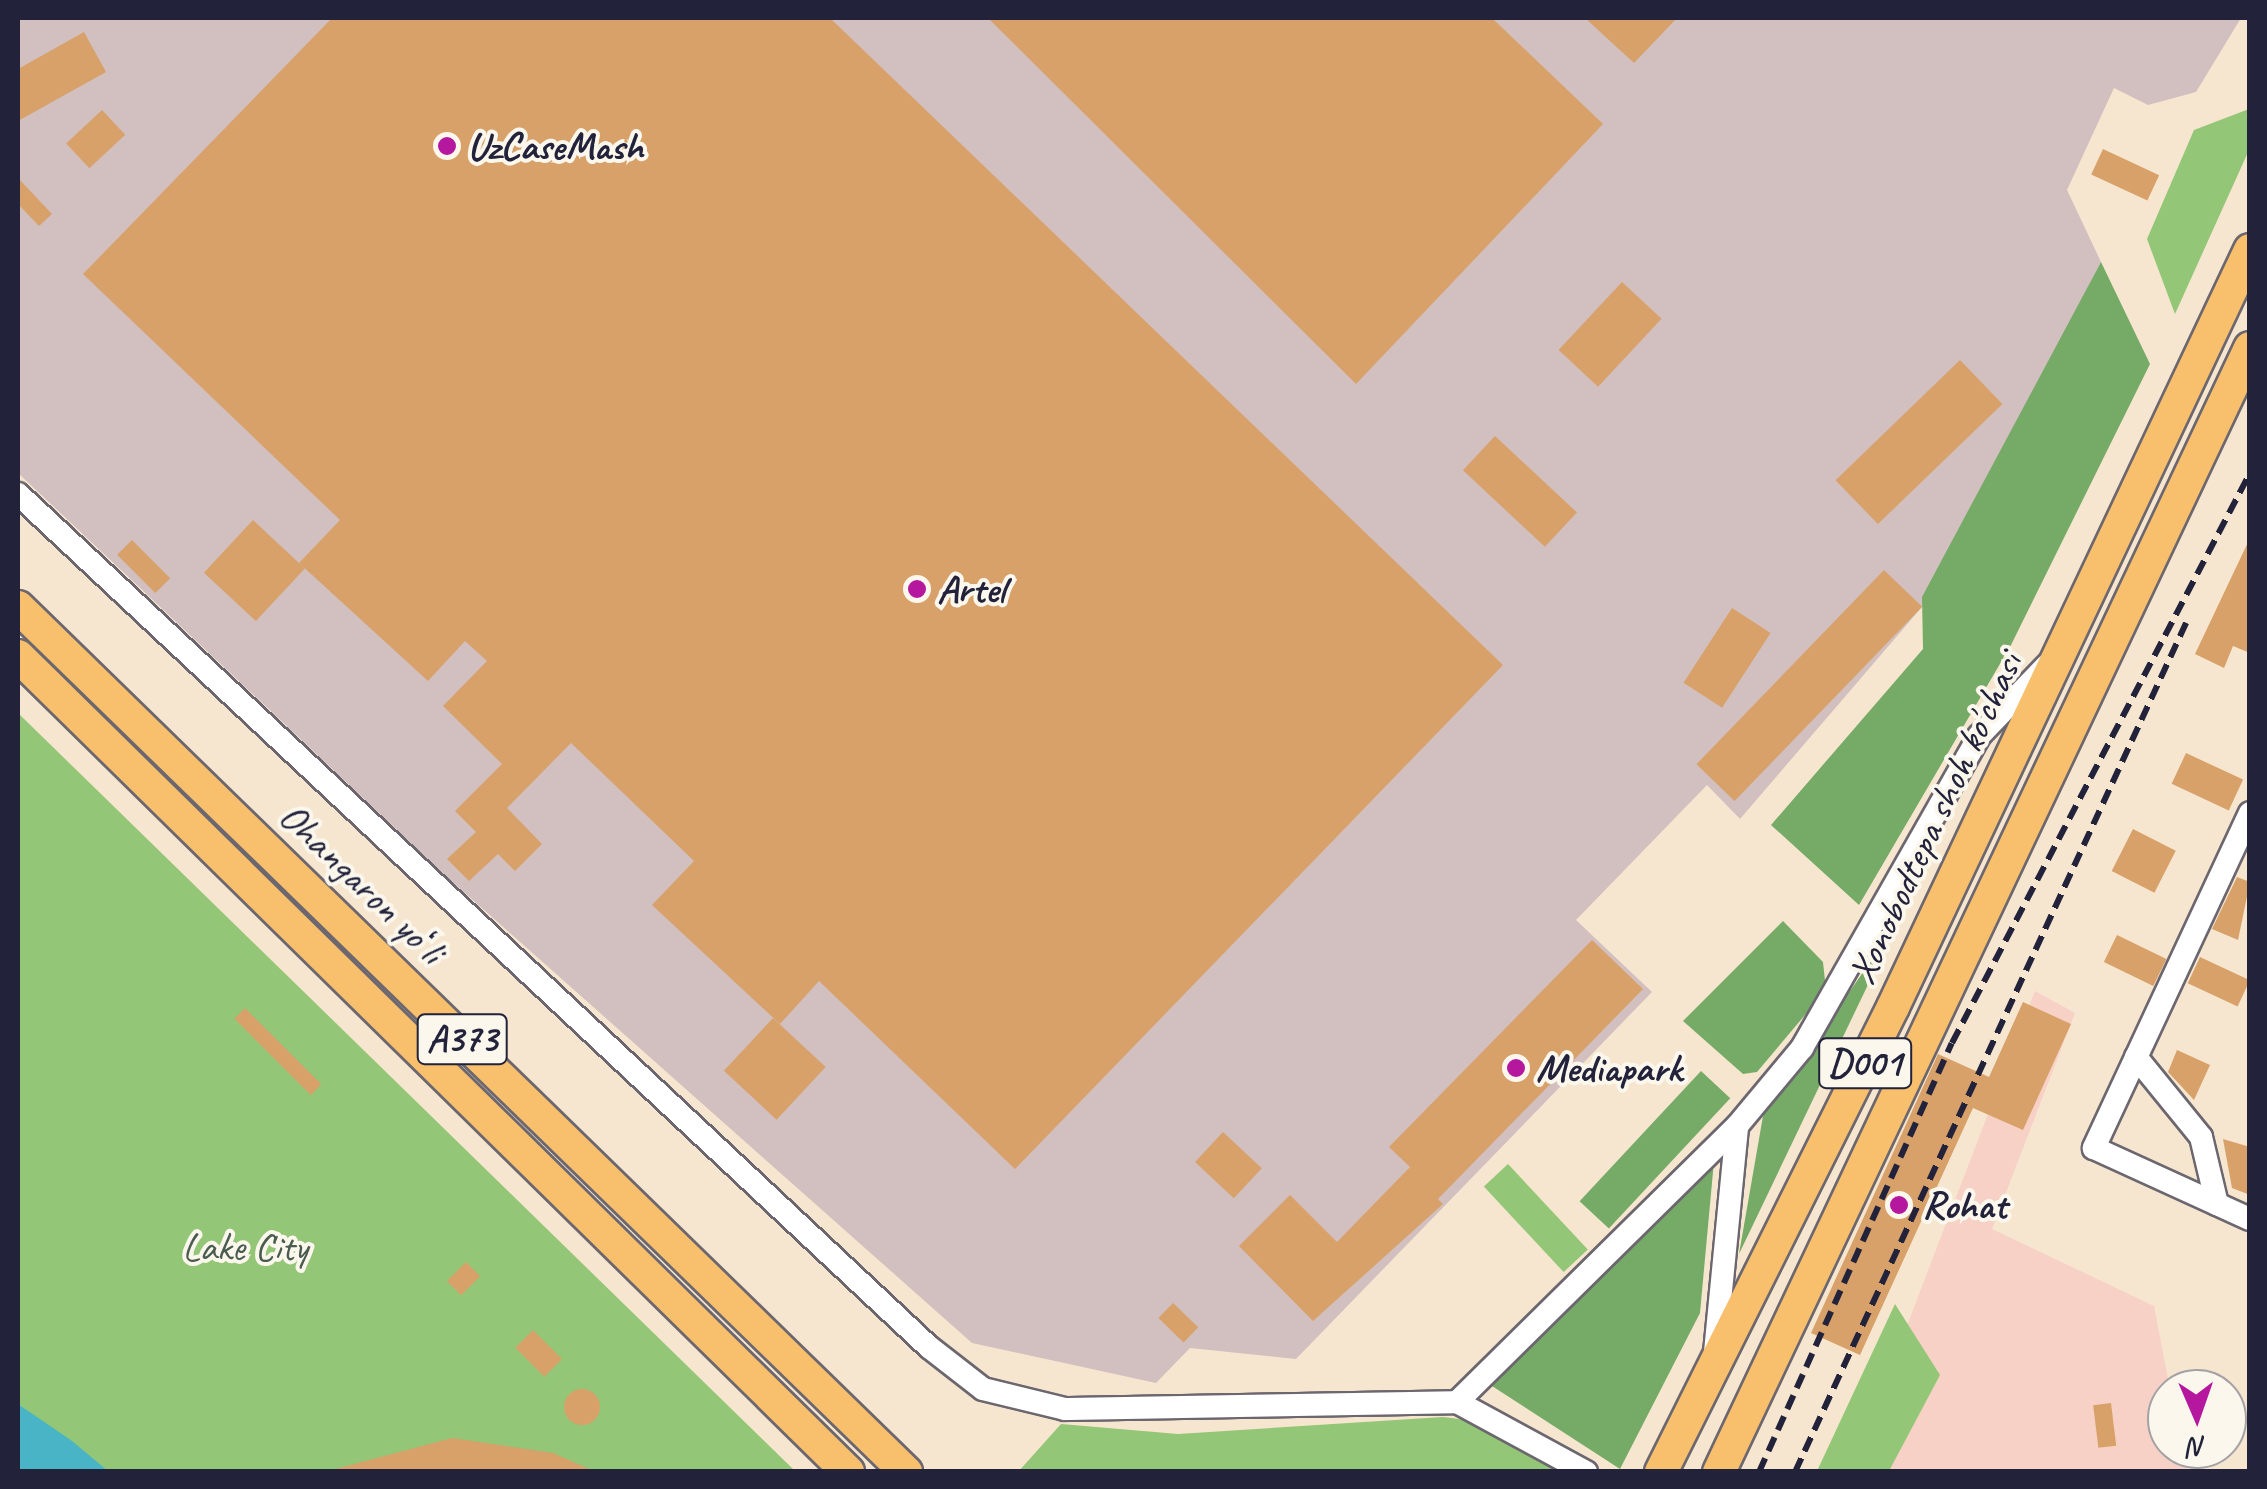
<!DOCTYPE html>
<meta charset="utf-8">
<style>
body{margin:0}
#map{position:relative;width:2267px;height:1489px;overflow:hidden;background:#f6e6cf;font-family:Caveat,sans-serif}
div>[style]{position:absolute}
.built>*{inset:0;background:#f7d1c6}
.industrial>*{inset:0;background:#d2bfbf}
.green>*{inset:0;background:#93c676;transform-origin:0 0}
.forest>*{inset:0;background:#76ab67;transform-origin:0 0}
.water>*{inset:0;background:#49b4c6}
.building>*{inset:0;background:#d8a169;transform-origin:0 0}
.round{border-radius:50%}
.roads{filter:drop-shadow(2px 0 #6c676f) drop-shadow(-2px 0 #6c676f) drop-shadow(0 2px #6c676f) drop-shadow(0 -2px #6c676f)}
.minor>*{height:22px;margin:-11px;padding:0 11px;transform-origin:11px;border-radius:11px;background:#fff}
.highway>*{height:32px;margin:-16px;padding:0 16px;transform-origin:16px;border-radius:16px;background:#f8bf6c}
.rail>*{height:6px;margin-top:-3px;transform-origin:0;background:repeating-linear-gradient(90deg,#22223b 0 15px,transparent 0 23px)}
.dots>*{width:28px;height:28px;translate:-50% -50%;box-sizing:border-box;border:5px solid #fbf7ec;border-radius:50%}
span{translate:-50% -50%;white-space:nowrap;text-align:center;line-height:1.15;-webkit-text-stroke:8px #fbf7ec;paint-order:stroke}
.shield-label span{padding:2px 8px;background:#fbf7ec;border:2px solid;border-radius:8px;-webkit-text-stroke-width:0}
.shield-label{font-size:38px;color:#22223b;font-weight:700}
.poi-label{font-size:40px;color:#22223b;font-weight:700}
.left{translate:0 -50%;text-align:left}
.street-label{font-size:40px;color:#22223b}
.park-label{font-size:40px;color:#4a5b50}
.frame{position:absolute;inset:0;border:20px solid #22223b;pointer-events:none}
.north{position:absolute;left:2147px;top:1369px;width:100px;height:100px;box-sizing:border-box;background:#fbf7ec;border:2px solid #a4a2a5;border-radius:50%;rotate:178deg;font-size:28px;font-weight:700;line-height:40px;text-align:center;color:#22223b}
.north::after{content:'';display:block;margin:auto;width:35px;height:45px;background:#b5179e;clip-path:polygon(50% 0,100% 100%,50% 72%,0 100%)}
</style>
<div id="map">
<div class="built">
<i style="clip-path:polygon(2035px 991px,2075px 1013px,1992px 1229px,2154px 1306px,2170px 1389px,2167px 1449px,2182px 1449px,2187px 1471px,1851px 1472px)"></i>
</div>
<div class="industrial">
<i style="clip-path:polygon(18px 18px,2241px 18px,2196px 92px,2148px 105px,2114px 88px,2067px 190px,2101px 262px,1922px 607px,1740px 819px,1707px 785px,1576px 920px,1652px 992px,1296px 1359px,1190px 1348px,1156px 1383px,972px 1343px,448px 878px,18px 473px)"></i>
</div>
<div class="green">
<i style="clip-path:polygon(2249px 109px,2249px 150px,2175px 314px,2147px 239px,2194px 130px)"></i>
<i style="clip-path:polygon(18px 713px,795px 1471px,108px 1471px,18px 1404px)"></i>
<i style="left:1508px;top:1164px;width:117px;height:33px;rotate:47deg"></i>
<i style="clip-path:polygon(1895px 1304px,1940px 1375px,1889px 1471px,1817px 1471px)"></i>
<i style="clip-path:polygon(1443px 1417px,1484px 1422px,1569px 1472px,1018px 1472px,1061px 1424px,1178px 1434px)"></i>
</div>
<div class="forest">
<i style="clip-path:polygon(2101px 262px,2150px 364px,2011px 645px,1859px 905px,1771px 825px,1923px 649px,1922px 597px)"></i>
<i style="clip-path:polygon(1783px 921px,1823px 962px,1826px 990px,1757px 1072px,1743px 1074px,1683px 1021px)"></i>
<i style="clip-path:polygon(1898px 922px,1739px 1254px,1763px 1116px)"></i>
<i style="left:1701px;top:1071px;width:40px;height:178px;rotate:43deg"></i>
<i style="clip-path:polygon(1714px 1161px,1700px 1313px,1620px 1469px,1492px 1386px)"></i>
</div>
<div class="water">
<i style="clip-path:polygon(18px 1404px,72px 1441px,108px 1471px,18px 1471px)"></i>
</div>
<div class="building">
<i style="clip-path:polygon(332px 18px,830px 18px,1503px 665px,1015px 1169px,819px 981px,780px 1024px,652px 905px,694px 861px,571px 743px,507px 808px,542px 844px,515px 871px,498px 854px,469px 881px,447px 859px,476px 832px,455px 811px,502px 764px,443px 706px,487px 661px,465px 641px,428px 681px,299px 563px,340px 520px,83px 274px)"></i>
<i style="clip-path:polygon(988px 18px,1492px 18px,1603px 124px,1356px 384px)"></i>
<i style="clip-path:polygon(1585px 18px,1677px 18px,1634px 63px)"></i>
<i style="clip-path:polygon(84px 32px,106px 72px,18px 121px,18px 69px)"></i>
<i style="left:102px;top:110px;width:34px;height:49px;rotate:47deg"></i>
<i style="left:2103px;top:149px;width:62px;height:28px;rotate:25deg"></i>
<i style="clip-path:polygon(18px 178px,52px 214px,39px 226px,18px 204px)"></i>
<i style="left:1622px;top:282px;width:54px;height:93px;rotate:43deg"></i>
<i style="left:1960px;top:360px;width:61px;height:173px;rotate:46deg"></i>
<i style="left:1495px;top:436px;width:112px;height:47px;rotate:43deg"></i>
<i style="left:253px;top:520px;width:71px;height:72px;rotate:43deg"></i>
<i style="clip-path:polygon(2250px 538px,2250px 653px,2233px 646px,2224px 668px,2195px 654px)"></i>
<i style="left:132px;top:540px;width:54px;height:21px;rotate:45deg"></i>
<i style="left:1884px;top:570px;width:53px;height:270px;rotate:44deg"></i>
<i style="left:1732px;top:608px;width:46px;height:89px;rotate:33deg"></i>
<i style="left:2186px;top:753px;width:63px;height:34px;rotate:25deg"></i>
<i style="left:2133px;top:829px;width:48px;height:47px;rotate:27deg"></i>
<i style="clip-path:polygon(2237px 877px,2250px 882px,2238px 940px,2212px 929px)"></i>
<i style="left:2117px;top:935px;width:55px;height:30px;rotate:26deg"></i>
<i style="clip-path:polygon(1592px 940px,1643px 989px,1438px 1199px,1443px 1204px,1313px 1321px,1239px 1246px,1290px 1195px,1337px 1242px,1410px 1167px,1389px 1147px)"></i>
<i style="left:2200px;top:957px;width:55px;height:29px;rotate:25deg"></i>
<i style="clip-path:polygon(2023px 1002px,2071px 1024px,2023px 1130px,1973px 1108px,1860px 1355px,1811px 1333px,1938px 1054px,1989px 1077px)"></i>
<i style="left:245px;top:1008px;width:108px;height:15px;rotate:45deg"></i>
<i style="left:773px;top:1018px;width:72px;height:72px;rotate:43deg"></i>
<i style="clip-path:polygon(2177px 1050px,2210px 1065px,2194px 1100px,2168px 1072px)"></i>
<i style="left:1223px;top:1132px;width:53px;height:41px;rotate:43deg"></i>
<i style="clip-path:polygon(2223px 1139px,2250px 1147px,2250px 1195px,2232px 1188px)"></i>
<i style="left:466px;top:1262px;width:20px;height:27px;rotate:45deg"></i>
<i style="left:1173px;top:1303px;width:35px;height:21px;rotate:44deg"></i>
<i style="left:533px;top:1330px;width:41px;height:25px;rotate:45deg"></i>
<i class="round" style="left:564px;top:1389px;width:36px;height:36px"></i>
<i style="left:2111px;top:1403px;width:43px;height:18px;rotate:83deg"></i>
<i style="clip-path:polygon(452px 1438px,553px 1453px,596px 1472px,324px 1472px)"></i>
</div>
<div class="roads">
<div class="minor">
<i style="left:18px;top:494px;width:1248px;rotate:43.12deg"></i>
<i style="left:929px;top:1347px;width:68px;rotate:37.9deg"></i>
<i style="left:983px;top:1389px;width:84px;rotate:13.7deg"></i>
<i style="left:1065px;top:1409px;width:392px;rotate:-1deg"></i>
<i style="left:1457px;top:1402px;width:393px;rotate:-44.6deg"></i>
<i style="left:1737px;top:1126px;width:102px;rotate:-50.2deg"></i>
<i style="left:1802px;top:1048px;width:359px;rotate:-60.4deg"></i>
<i style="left:1979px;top:736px;width:98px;rotate:-46.2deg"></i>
<i style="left:2250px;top:813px;width:370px;rotate:115deg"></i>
<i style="left:2094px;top:1148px;width:171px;rotate:24.5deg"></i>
<i style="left:2136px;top:1057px;width:103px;rotate:50.9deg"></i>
<i style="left:2201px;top:1137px;width:69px;rotate:76.6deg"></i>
<i style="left:1715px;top:1352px;width:227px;rotate:-84.4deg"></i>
<i style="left:1457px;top:1402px;width:147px;rotate:28.5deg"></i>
</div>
<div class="highway">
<i style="left:18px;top:607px;width:1240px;rotate:44.25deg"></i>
<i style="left:18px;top:656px;width:1164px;rotate:44.51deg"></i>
<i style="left:1661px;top:1472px;width:520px;rotate:-63.48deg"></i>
<i style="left:1893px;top:1007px;width:837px;rotate:-64.75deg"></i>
<i style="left:1719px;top:1472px;width:1243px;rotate:-64.71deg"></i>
</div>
</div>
<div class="rail">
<i style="left:1759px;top:1472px;width:470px;rotate:-65.8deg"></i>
<i style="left:1952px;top:1043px;width:643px;rotate:-62.4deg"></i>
<i style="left:1795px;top:1472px;width:935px;rotate:-65.27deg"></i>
</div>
<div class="dots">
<i style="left:447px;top:146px;background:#b5179e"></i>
<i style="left:917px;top:589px;background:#b5179e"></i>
<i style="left:1516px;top:1068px;background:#b5179e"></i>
<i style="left:1899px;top:1205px;background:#b5179e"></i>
</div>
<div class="shield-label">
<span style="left:462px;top:1039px">A373</span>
<span style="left:1865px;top:1063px">D001</span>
</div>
<div class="poi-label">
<span class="left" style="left:467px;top:146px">UzCaseMash</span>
<span class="left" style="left:937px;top:589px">Artel</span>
<span class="left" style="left:1536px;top:1068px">Mediapark</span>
<span class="left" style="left:1922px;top:1205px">Rohat</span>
</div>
<div class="street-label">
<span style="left:1935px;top:818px;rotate:-65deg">Xonobodtepa shoh ko'chasi</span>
<span style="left:362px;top:883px;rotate:44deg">Ohangaron yoʻli</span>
</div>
<div class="park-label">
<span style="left:245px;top:1247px">Lake City</span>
</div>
<div class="frame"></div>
<div class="north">N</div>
</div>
